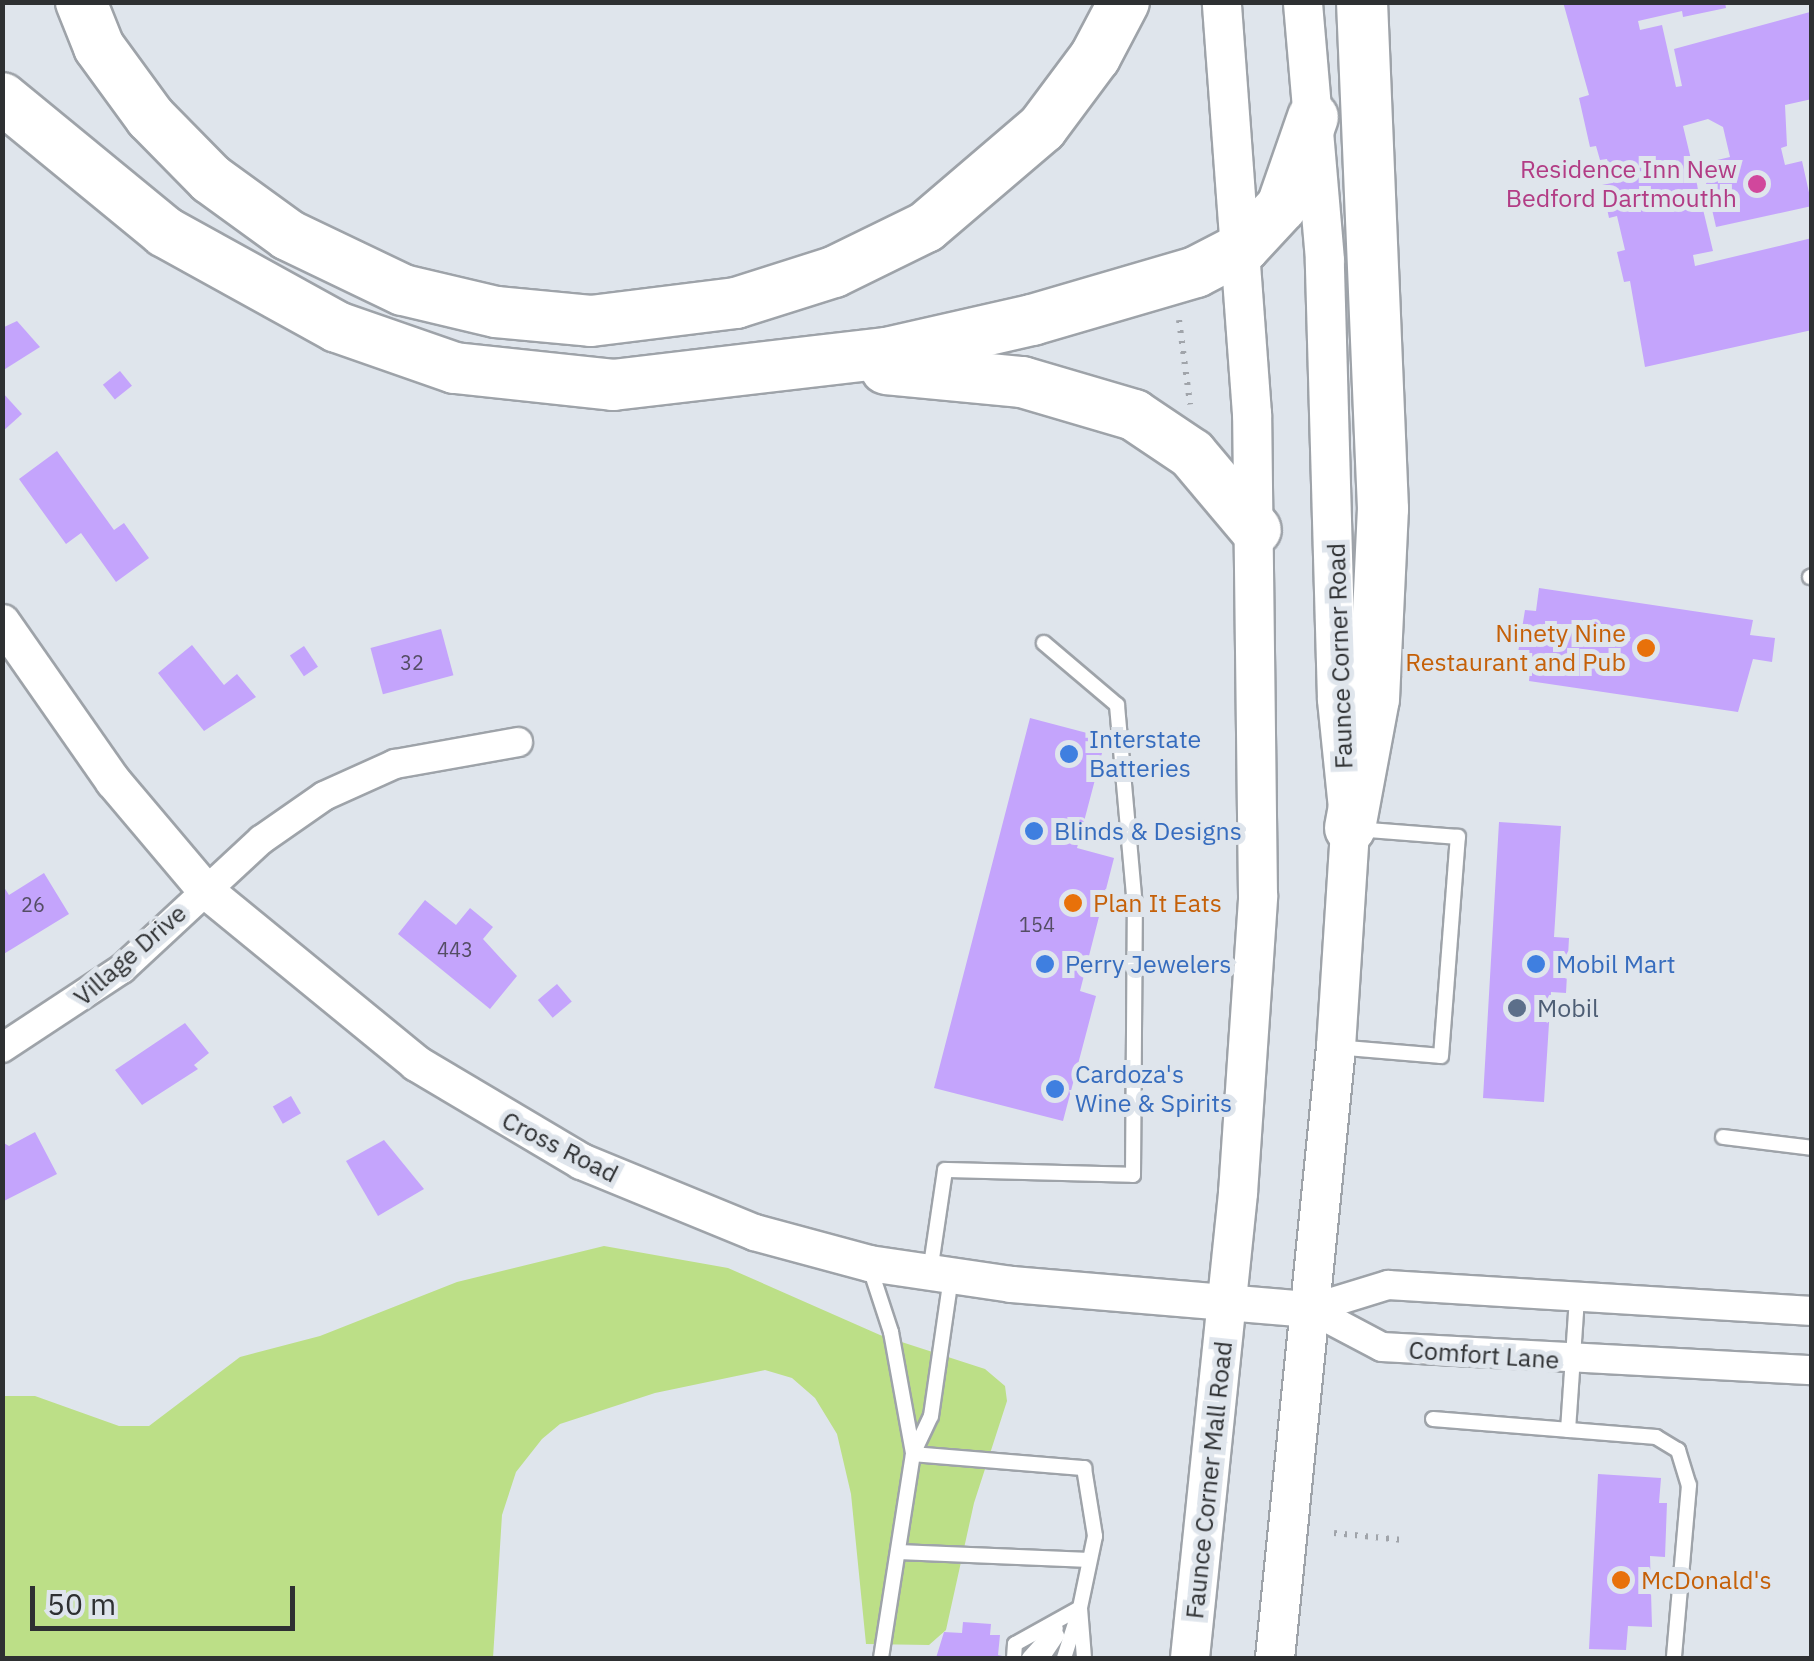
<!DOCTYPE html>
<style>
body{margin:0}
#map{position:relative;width:1814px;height:1661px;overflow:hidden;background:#dfe5ec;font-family:"IBM Plex Sans",sans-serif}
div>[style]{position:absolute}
.green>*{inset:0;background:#bcdf87}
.building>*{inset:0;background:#c4a4fc;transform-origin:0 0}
.path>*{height:6px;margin-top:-3px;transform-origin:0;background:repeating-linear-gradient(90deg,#a0a4aa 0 2.5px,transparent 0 10.5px)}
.roads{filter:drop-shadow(2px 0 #9ea3a9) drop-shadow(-2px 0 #9ea3a9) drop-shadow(0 2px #9ea3a9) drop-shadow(0 -2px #9ea3a9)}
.service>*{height:14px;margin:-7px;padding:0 7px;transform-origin:7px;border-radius:7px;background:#fff}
.minor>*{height:28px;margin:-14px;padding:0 14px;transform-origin:14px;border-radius:14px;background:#fff}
.tertiary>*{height:35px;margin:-17.5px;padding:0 17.5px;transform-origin:17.5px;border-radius:17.5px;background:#fff}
.secondary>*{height:38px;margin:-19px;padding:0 19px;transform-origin:19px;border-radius:19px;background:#fff}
.motorway>*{height:50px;margin:-25px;padding:0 25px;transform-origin:25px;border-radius:25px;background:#fff}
.dots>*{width:28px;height:28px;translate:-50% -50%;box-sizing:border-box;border:5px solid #dfe5ec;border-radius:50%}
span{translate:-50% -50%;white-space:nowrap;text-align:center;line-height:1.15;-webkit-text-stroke:10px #dfe5ec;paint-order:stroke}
.number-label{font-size:20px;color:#544d64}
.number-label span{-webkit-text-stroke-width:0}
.hotel-label{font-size:25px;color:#b23c85}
.right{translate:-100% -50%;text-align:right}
.food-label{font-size:25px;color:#c56008}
.left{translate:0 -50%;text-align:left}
.street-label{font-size:25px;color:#2e3032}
.shop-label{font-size:25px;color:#366cbe}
.service-label{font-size:25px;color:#4e5e75}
.frame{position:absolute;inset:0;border:5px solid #2e3032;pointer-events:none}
.scale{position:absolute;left:30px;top:1586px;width:265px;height:45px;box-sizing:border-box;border:5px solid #2e3032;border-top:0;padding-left:12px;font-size:30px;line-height:35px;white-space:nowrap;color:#2e3032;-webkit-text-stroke:8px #dfe5ec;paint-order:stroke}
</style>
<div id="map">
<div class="green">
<i style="clip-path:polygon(604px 1246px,728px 1268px,880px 1335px,985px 1369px,1005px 1386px,1007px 1401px,974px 1503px,946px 1630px,929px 1645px,866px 1644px,851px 1494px,837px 1434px,815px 1398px,792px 1378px,765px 1370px,655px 1393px,560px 1424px,542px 1439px,516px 1472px,502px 1515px,493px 1658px,3px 1658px,2px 1396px,35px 1396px,119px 1426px,149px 1426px,240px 1357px,320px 1336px,457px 1282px)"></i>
</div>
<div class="building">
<i style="clip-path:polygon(1563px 2px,1725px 2px,1726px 8px,1683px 17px,1682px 11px,1638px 21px,1640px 30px,1662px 25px,1676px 87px,1682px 86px,1674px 49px,1810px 12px,1812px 99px,1785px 105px,1787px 146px,1781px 148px,1785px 165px,1802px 161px,1812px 206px,1716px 227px,1706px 183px,1717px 180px,1713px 161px,1730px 157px,1723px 127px,1708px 119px,1683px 126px,1713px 251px,1693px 255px,1695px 266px,1812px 238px,1812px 330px,1645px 367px,1630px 281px,1624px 282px,1617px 252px,1625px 250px,1617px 216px,1609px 218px,1602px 185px,1612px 183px,1607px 159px,1600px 160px,1596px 146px,1590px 147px,1579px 98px,1589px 95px)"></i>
<i style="clip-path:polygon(17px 321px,40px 347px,2px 371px,2px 328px)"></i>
<i style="left:120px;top:371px;width:19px;height:22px;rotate:51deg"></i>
<i style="clip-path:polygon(2px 392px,22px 414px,2px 432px)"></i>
<i style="clip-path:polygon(57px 451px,114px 530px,124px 523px,149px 558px,116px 582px,81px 533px,66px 544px,19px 479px)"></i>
<i style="clip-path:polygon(1539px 588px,1753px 620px,1750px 635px,1775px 638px,1772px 662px,1753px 659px,1738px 712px,1529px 681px,1531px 661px,1517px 659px,1525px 610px,1536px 611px)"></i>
<i style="left:441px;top:629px;width:48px;height:73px;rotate:75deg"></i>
<i style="clip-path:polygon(192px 645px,224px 685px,237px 674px,256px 697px,204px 731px,158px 673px)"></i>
<i style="left:304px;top:646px;width:25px;height:17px;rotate:56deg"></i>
<i style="clip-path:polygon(1030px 718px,1106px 738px,1077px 848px,1114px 858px,1080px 991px,1096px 996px,1063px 1121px,934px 1088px)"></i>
<i style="clip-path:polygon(1499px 822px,1561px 826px,1554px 937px,1569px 938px,1566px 993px,1551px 992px,1544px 1102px,1483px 1098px)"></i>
<i style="clip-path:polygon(44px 873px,69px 914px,2px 955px,2px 884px,9px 895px)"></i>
<i style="clip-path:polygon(425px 900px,456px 925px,470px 908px,493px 927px,483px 939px,517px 976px,490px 1009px,398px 934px)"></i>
<i style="left:557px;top:984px;width:23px;height:25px;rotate:50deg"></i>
<i style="clip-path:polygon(185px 1023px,209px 1053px,194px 1065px,198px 1069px,142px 1105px,115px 1070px)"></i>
<i style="left:291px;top:1096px;width:20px;height:21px;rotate:60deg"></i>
<i style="clip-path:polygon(35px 1132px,57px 1174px,2px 1202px,2px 1142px,9px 1146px)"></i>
<i style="clip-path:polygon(384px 1140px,424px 1189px,378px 1216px,346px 1161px)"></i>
<i style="clip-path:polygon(1598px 1474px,1661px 1478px,1659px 1503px,1667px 1503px,1665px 1557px,1650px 1556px,1652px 1627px,1628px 1626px,1626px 1650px,1589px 1649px)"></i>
<i style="clip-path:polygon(963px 1622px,991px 1624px,990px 1635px,1000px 1635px,998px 1655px,1011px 1658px,936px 1658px,944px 1632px,962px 1633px)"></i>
</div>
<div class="path">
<i style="left:1179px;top:320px;width:85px;rotate:82.5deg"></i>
<i style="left:1334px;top:1533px;width:69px;rotate:5.8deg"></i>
</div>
<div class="roads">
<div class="service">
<i style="left:1810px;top:577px;width:2px;rotate:-27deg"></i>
<i style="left:1336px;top:1047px;width:105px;rotate:4.9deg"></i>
<i style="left:1441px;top:1056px;width:220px;rotate:-85.6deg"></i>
<i style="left:1458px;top:837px;width:102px;rotate:-175.5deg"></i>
<i style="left:1723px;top:1137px;width:90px;rotate:7deg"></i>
<i style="left:869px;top:1265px;width:71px;rotate:71.8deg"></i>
<i style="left:891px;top:1332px;width:123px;rotate:79.7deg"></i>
<i style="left:930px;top:1272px;width:103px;rotate:-81.6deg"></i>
<i style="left:945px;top:1170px;width:188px;rotate:1.5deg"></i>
<i style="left:1133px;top:1175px;width:268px;rotate:-89.6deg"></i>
<i style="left:1135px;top:907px;width:203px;rotate:-95.1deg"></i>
<i style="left:1117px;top:705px;width:96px;rotate:-139.7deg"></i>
<i style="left:1433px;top:1419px;width:224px;rotate:4.6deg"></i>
<i style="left:1656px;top:1437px;width:26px;rotate:31deg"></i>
<i style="left:1678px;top:1450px;width:37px;rotate:73deg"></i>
<i style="left:1689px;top:1485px;width:174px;rotate:95deg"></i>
<i style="left:1568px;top:1430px;width:132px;rotate:-86.1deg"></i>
<i style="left:913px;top:1454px;width:172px;rotate:4.7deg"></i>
<i style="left:1084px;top:1468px;width:69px;rotate:80.8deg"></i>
<i style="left:1095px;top:1536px;width:74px;rotate:101.8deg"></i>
<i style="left:1080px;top:1608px;width:50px;rotate:85.4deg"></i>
<i style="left:899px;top:1552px;width:190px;rotate:2.4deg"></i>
<i style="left:881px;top:1658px;width:206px;rotate:-81.1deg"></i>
<i style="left:913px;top:1454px;width:42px;rotate:-64.7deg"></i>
<i style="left:931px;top:1416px;width:140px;rotate:-81.8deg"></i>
<i style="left:1014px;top:1658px;width:14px;rotate:-86deg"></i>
<i style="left:1015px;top:1644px;width:74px;rotate:-29deg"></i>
<i style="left:1029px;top:1658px;width:40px;rotate:-48deg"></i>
<i style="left:1042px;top:1658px;width:27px;rotate:-56deg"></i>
<i style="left:1064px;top:1658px;width:46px;rotate:-72.3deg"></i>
</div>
<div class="minor">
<i style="left:2px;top:1048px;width:144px;rotate:-33.4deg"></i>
<i style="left:122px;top:969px;width:190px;rotate:-42.9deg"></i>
<i style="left:261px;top:840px;width:77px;rotate:-34.9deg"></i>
<i style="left:324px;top:796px;width:78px;rotate:-24.3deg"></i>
<i style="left:395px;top:764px;width:125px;rotate:-10.1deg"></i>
<i style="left:1310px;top:1309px;width:81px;rotate:27.8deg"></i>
<i style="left:1382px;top:1347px;width:431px;rotate:3.1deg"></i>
<i style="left:1310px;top:1309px;width:82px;rotate:-17.1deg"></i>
<i style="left:1388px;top:1285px;width:425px;rotate:3.5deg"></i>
</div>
<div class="tertiary">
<i style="left:2px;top:622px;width:194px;rotate:55.1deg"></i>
<i style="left:113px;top:781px;width:143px;rotate:49.8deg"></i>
<i style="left:205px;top:890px;width:273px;rotate:39.3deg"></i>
<i style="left:416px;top:1063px;width:192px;rotate:30.7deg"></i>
<i style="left:581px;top:1161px;width:187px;rotate:22.3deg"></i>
<i style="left:754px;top:1232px;width:119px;rotate:15.1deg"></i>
<i style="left:869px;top:1263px;width:144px;rotate:8.4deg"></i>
<i style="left:1011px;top:1284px;width:300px;rotate:4.8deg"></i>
</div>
<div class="secondary">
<i style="left:1190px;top:1658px;width:467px;rotate:-84.1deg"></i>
<i style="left:1238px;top:1193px;width:298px;rotate:-86.1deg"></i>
<i style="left:1258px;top:896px;width:482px;rotate:-90.7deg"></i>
<i style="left:1252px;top:414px;width:413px;rotate:-94.2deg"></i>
<i style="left:1275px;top:1658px;width:614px;rotate:-84.3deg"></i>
<i style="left:1336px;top:1047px;width:219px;rotate:-86.3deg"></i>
<i style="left:1350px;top:828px;width:130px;rotate:-95.8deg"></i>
<i style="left:1337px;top:699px;width:439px;rotate:-91.6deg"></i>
<i style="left:1325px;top:260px;width:259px;rotate:-94.9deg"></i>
</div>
<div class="motorway">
<i style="left:81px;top:2px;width:48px;rotate:68.2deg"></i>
<i style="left:99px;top:47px;width:87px;rotate:53.9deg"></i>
<i style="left:150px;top:117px;width:87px;rotate:45.5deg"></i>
<i style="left:211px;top:179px;width:95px;rotate:36deg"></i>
<i style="left:288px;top:235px;width:127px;rotate:25.6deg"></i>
<i style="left:403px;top:290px;width:96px;rotate:13.3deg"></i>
<i style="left:496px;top:312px;width:95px;rotate:5.4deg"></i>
<i style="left:591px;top:321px;width:146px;rotate:-7.1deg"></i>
<i style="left:736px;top:303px;width:103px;rotate:-17.6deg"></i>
<i style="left:834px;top:272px;width:102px;rotate:-26.1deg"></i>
<i style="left:926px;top:227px;width:153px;rotate:-40.5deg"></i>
<i style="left:1042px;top:128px;width:89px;rotate:-53.3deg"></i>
<i style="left:1095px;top:57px;width:62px;rotate:-62.2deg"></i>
<i style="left:2px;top:98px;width:211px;rotate:39.4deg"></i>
<i style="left:165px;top:232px;width:196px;rotate:28.9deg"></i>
<i style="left:337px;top:327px;width:125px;rotate:19.2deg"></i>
<i style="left:455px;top:368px;width:159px;rotate:6.1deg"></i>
<i style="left:613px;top:385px;width:276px;rotate:-6.7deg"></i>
<i style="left:887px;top:353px;width:149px;rotate:-12.8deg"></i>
<i style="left:1032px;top:320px;width:171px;rotate:-16.3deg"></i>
<i style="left:1196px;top:272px;width:54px;rotate:-27.5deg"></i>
<i style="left:1244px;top:247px;width:56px;rotate:-47.2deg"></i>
<i style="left:1282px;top:206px;width:94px;rotate:-70.8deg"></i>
<i style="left:886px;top:369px;width:137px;rotate:5.5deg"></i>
<i style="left:1022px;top:382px;width:117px;rotate:16.4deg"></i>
<i style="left:1134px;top:415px;width:70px;rotate:33.9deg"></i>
<i style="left:1192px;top:454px;width:99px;rotate:49.9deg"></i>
<i style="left:1350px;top:828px;width:131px;rotate:-79.5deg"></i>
<i style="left:1374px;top:699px;width:190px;rotate:-87.3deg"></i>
<i style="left:1383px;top:509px;width:507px;rotate:-92.37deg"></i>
</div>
</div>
<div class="dots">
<i style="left:1757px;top:184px;background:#d1479c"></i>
<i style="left:1646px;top:648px;background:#e8710a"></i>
<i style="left:1069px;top:754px;background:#3f7fe0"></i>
<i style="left:1034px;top:831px;background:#3f7fe0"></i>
<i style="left:1073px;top:903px;background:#e8710a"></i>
<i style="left:1045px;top:964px;background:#3f7fe0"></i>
<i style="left:1536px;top:964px;background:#3f7fe0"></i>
<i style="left:1517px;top:1008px;background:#5c6f8a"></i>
<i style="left:1055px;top:1089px;background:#3f7fe0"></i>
<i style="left:1621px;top:1580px;background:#e8710a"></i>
</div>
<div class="number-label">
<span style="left:412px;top:662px">32</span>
<span style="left:33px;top:904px">26</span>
<span style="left:1037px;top:924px">154</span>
<span style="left:455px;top:949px">443</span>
</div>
<div class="hotel-label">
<span class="right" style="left:1737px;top:184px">Residence Inn New<br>Bedford Dartmouthh</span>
</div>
<div class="food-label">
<span class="right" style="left:1626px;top:648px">Ninety Nine<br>Restaurant and Pub</span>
<span class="left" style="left:1093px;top:903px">Plan It Eats</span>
<span class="left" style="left:1641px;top:1580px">McDonald's</span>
</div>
<div class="street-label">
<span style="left:1340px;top:656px;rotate:-92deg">Faunce Corner Road</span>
<span style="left:130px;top:955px;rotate:-41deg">Village Drive</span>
<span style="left:560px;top:1147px;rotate:27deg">Cross Road</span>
<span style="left:1484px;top:1355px;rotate:4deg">Comfort Lane</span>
<span style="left:1209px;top:1480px;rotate:-84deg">Faunce Corner Mall Road</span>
</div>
<div class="shop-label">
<span class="left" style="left:1089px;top:754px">Interstate<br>Batteries</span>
<span class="left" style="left:1054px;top:831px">Blinds &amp; Designs</span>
<span class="left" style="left:1065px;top:964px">Perry Jewelers</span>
<span class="left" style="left:1556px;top:964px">Mobil Mart</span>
<span class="left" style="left:1075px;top:1089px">Cardoza's<br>Wine &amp; Spirits</span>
</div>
<div class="service-label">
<span class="left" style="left:1537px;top:1008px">Mobil</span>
</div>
<div class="frame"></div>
<div class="scale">50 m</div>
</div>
